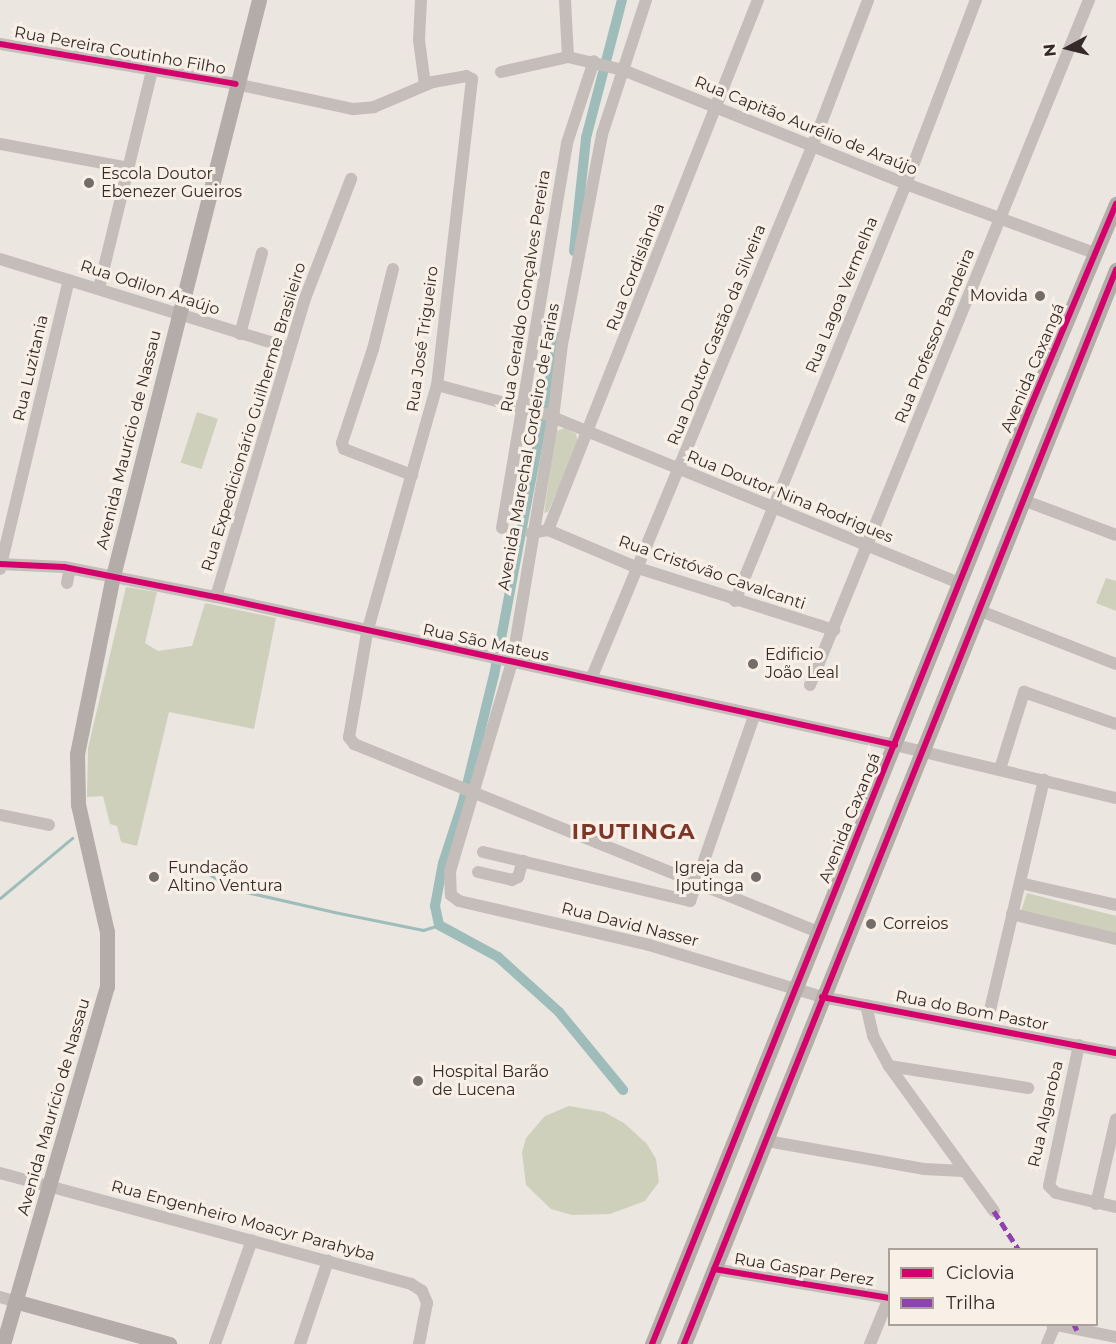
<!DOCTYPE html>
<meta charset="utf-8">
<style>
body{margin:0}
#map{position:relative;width:1116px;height:1344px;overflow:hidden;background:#ece6e0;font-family:Montserrat,sans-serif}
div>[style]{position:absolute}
.green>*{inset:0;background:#ced0bb;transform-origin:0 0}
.stream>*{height:3px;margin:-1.5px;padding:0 1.5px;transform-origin:1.5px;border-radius:1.5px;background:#9ebdba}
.canal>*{height:10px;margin:-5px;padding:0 5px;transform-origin:5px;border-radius:5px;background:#9ebdba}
.minor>*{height:12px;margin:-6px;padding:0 6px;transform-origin:6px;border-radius:6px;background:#c4bdb9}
.major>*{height:15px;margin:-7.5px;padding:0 7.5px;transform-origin:7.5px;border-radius:7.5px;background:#b3aca8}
.quiet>*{height:4.5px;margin-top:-2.25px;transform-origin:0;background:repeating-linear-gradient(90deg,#8e44ad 0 9px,transparent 0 13.5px)}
.cycleway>*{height:6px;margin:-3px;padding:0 3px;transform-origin:3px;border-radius:3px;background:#d6006c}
.dots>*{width:16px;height:16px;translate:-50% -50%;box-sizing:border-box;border:3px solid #f8efe7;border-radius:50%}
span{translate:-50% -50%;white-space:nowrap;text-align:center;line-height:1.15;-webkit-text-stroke:6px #f8efe7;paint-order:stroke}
.street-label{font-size:16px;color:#342b28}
.poi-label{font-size:16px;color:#342b28}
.left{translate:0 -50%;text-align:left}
.right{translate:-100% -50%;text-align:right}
.district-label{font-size:22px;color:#7d3627;font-weight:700;letter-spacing:1.5px}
.legend{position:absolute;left:888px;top:1248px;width:210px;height:78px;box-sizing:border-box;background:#f8efe7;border:2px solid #aaa19b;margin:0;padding:8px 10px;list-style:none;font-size:18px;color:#342b28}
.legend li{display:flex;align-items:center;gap:12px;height:30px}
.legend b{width:30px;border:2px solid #aaa19b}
.north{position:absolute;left:1038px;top:18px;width:60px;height:60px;-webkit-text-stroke:4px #f8efe7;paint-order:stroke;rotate:263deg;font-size:16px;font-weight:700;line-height:24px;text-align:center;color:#342b28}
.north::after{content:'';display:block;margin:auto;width:21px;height:27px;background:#342b28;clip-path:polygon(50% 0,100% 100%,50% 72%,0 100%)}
</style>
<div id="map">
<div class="green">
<i style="left:197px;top:412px;width:22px;height:53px;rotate:18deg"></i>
<i style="clip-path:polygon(565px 428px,576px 434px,578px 442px,548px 512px,544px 513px,556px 431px)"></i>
<i style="clip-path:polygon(1106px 578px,1116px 581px,1116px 611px,1096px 603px)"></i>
<i style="clip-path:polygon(126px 587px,157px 592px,145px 643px,158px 651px,192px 646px,205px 603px,276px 618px,254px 729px,169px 712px,137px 846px,121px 842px,117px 826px,110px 824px,103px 796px,87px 797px,88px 748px)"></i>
<i style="clip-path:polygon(1027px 893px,1116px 916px,1116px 938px,1021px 911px)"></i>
<i style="clip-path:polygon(569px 1106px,604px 1112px,624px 1123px,647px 1144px,656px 1159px,659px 1182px,645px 1201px,610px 1214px,572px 1215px,551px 1209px,526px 1185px,522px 1152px,526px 1138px,545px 1116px)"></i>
</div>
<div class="stream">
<i style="left:209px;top:874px;width:28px;rotate:32deg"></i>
<i style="left:233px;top:889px;width:104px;rotate:12.8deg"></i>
<i style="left:334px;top:912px;width:91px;rotate:11.4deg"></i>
<i style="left:423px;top:930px;width:17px;rotate:-17deg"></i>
<i style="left:0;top:898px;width:94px;rotate:-39.8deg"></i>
</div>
<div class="canal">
<i style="left:574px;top:251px;width:114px;rotate:-83.9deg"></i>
<i style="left:586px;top:138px;width:143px;rotate:-75.4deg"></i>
<i style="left:558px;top:337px;width:344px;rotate:100.7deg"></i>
<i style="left:494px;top:675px;width:134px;rotate:103.8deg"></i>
<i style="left:462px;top:805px;width:61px;rotate:108.1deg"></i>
<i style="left:443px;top:863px;width:44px;rotate:100.5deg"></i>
<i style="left:435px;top:906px;width:19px;rotate:78deg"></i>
<i style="left:439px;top:925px;width:67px;rotate:28.5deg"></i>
<i style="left:498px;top:957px;width:82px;rotate:42deg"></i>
<i style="left:559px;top:1012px;width:101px;rotate:50.6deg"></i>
</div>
<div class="minor">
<i style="left:421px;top:0;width:40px;rotate:92.9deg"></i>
<i style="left:419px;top:40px;width:45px;rotate:82.4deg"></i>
<i style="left:565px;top:0;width:57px;rotate:87deg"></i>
<i style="left:646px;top:0;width:142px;rotate:108.1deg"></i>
<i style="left:602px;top:135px;width:213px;rotate:100.8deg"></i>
<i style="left:562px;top:344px;width:75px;rotate:96.9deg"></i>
<i style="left:553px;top:418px;width:247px;rotate:99.5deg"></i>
<i style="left:512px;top:662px;width:218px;rotate:106.5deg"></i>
<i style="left:450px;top:871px;width:24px;rotate:88deg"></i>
<i style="left:451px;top:895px;width:10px;rotate:37deg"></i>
<i style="left:459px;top:901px;width:195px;rotate:13deg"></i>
<i style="left:649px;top:945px;width:181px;rotate:16.7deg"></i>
<i style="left:822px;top:997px;width:299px;rotate:10.8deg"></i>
<i style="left:0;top:44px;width:239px;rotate:9.6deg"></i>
<i style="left:236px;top:84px;width:120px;rotate:12.1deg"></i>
<i style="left:353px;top:109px;width:21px;rotate:-5deg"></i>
<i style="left:374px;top:107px;width:64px;rotate:-23deg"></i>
<i style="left:433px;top:82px;width:34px;rotate:-10deg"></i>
<i style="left:466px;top:76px;width:7px;rotate:27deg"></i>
<i style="left:472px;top:79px;width:308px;rotate:96.5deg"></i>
<i style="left:437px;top:385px;width:258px;rotate:105.8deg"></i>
<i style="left:367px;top:633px;width:106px;rotate:99.8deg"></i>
<i style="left:349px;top:737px;width:9px;rotate:54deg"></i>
<i style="left:354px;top:744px;width:501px;rotate:22.06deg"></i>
<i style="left:501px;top:72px;width:69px;rotate:-12.6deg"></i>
<i style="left:568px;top:57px;width:57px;rotate:13.3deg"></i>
<i style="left:623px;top:70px;width:305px;rotate:21.9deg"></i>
<i style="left:906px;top:184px;width:201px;rotate:20.1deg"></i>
<i style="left:0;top:144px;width:131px;rotate:10.5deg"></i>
<i style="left:0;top:259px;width:303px;rotate:17.1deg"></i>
<i style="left:393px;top:269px;width:82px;rotate:104deg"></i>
<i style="left:373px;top:349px;width:99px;rotate:108.3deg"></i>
<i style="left:342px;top:443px;width:6px;rotate:72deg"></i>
<i style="left:344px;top:449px;width:73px;rotate:20.9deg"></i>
<i style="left:99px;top:288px;width:224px;rotate:-76.3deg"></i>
<i style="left:240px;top:334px;width:84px;rotate:-74.8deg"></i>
<i style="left:437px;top:385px;width:112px;rotate:15deg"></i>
<i style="left:545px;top:414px;width:448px;rotate:22.2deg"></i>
<i style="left:1023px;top:500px;width:99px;rotate:20.6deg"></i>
<i style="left:502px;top:528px;width:390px;rotate:-80.4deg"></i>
<i style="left:567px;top:143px;width:86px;rotate:-71.8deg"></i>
<i style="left:548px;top:530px;width:98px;rotate:22.9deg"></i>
<i style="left:638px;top:568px;width:206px;rotate:17.6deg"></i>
<i style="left:531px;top:533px;width:17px;rotate:-10deg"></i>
<i style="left:548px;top:530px;width:570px;rotate:-68.39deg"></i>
<i style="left:0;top:564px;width:64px;rotate:2.7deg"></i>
<i style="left:64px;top:567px;width:155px;rotate:11.2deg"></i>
<i style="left:216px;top:597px;width:695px;rotate:12.3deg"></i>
<i style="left:895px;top:745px;width:227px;rotate:13.5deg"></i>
<i style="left:0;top:569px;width:297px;rotate:-76.6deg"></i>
<i style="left:67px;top:583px;width:15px;rotate:-79deg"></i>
<i style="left:216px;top:597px;width:309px;rotate:-73.4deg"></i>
<i style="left:304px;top:301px;width:131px;rotate:-68.9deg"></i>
<i style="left:735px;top:601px;width:451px;rotate:-67.7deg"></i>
<i style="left:906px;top:184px;width:197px;rotate:-69.2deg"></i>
<i style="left:978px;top:610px;width:148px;rotate:21.4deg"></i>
<i style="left:591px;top:679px;width:576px;rotate:-67.44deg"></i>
<i style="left:812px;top:147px;width:157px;rotate:-69.1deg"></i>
<i style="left:810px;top:685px;width:740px;rotate:-67.84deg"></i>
<i style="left:1000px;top:769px;width:81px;rotate:-72.7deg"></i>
<i style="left:1024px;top:692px;width:97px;rotate:19.2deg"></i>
<i style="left:0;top:815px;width:50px;rotate:11.5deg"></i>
<i style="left:483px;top:852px;width:213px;rotate:13.3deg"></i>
<i style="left:690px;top:901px;width:196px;rotate:-70.9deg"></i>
<i style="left:478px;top:872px;width:35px;rotate:13deg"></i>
<i style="left:512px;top:880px;width:7px;rotate:-27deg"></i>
<i style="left:518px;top:877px;width:17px;rotate:-73deg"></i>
<i style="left:1020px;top:883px;width:98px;rotate:12.9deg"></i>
<i style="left:1012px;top:914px;width:107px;rotate:13.5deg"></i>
<i style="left:866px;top:1005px;width:32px;rotate:77deg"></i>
<i style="left:873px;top:1036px;width:34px;rotate:62deg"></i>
<i style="left:889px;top:1066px;width:179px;rotate:54.1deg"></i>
<i style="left:986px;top:1027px;width:254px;rotate:-76.8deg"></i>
<i style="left:1079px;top:1045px;width:144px;rotate:102deg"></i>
<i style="left:1049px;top:1186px;width:10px;rotate:45deg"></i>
<i style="left:1056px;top:1193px;width:62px;rotate:13.1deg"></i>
<i style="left:889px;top:1066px;width:141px;rotate:9deg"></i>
<i style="left:767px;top:1141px;width:159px;rotate:10.1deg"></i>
<i style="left:924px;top:1169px;width:39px;rotate:3deg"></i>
<i style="left:0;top:1173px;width:426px;rotate:15.1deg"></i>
<i style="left:411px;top:1284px;width:13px;rotate:32deg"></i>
<i style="left:422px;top:1291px;width:13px;rotate:67deg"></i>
<i style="left:427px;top:1303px;width:42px;rotate:101deg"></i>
<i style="left:1096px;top:1204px;width:87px;rotate:-76.8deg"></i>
<i style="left:714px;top:1269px;width:178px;rotate:9.4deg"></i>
<i style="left:0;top:1297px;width:19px;rotate:16deg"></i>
<i style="left:1052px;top:1324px;width:65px;rotate:11.5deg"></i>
<i style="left:215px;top:1344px;width:110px;rotate:-70.4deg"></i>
<i style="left:300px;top:1344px;width:88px;rotate:-71.4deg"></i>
<i style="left:870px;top:1344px;width:50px;rotate:-67.6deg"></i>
<i style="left:1047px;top:1344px;width:21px;rotate:-67deg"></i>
</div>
<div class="major">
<i style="left:18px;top:1302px;width:157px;rotate:15.5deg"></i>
<i style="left:3px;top:1344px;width:372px;rotate:-73.8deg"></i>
<i style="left:107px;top:987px;width:55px;rotate:-90deg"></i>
<i style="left:107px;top:932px;width:131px;rotate:-102.8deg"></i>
<i style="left:78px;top:804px;width:50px;rotate:-91.1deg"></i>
<i style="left:77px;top:754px;width:182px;rotate:-78.6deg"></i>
<i style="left:113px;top:576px;width:594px;rotate:-75.78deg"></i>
<i style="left:652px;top:1344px;width:1007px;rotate:-68.02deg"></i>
<i style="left:1029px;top:410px;width:224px;rotate:-67.1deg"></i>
<i style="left:684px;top:1344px;width:1158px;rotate:-68.09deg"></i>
</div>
<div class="quiet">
<i style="left:994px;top:1211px;width:46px;rotate:57.3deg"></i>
<i style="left:1074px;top:1324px;width:7px;rotate:63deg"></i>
</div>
<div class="cycleway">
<i style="left:0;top:44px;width:239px;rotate:9.6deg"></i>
<i style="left:0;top:564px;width:64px;rotate:2.7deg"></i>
<i style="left:64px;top:567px;width:155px;rotate:11.2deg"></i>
<i style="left:216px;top:597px;width:695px;rotate:12.3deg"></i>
<i style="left:822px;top:997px;width:299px;rotate:10.8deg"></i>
<i style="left:714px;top:1269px;width:178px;rotate:9.4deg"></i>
<i style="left:652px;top:1344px;width:1007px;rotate:-68.02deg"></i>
<i style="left:1029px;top:410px;width:224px;rotate:-67.1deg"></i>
<i style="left:684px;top:1344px;width:1158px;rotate:-68.09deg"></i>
</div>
<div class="dots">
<i style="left:89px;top:183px;background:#746c68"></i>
<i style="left:1040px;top:296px;background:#746c68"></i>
<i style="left:753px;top:664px;background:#746c68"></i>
<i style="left:154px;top:877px;background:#746c68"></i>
<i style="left:756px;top:877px;background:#746c68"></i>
<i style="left:871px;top:924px;background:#746c68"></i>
<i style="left:418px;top:1081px;background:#746c68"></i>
</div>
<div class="street-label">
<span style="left:120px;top:51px;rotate:10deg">Rua Pereira Coutinho Filho</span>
<span style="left:806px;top:126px;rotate:22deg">Rua Capitão Aurélio de Araújo</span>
<span style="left:636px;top:267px;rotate:-69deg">Rua Cordislândia</span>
<span style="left:150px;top:288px;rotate:18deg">Rua Odilon Araújo</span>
<span style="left:526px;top:291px;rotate:-81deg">Rua Geraldo Gonçalves Pereira</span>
<span style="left:842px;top:295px;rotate:-68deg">Rua Lagoa Vermelha</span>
<span style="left:717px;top:335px;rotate:-68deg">Rua Doutor Gastão da Silveira</span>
<span style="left:935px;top:336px;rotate:-68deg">Rua Professor Bandeira</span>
<span style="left:423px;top:339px;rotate:-82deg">Rua José Trigueiro</span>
<span style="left:31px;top:368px;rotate:-77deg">Rua Luzitania</span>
<span style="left:1033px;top:368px;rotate:-67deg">Avenida Caxangá</span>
<span style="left:254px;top:417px;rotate:-73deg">Rua Expedicionário Guilherme Brasileiro</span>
<span style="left:129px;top:440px;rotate:-76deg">Avenida Maurício de Nassau</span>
<span style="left:529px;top:447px;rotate:-80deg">Avenida Marechal Cordeiro de Farias</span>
<span style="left:790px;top:497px;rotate:22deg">Rua Doutor Nina Rodrigues</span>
<span style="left:712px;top:573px;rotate:19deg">Rua Cristóvão Cavalcanti</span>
<span style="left:486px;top:643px;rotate:12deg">Rua São Mateus</span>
<span style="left:850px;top:818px;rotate:-68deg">Avenida Caxangá</span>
<span style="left:630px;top:925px;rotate:14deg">Rua David Nasser</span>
<span style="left:972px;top:1011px;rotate:11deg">Rua do Bom Pastor</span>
<span style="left:54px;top:1107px;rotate:-74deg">Avenida Maurício de Nassau</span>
<span style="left:1046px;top:1114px;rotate:-77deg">Rua Algaroba</span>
<span style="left:243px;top:1221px;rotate:15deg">Rua Engenheiro Moacyr Parahyba</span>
<span style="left:804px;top:1270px;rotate:9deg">Rua Gaspar Perez</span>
</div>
<div class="poi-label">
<span class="left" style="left:101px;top:183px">Escola Doutor<br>Ebenezer Gueiros</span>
<span class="right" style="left:1028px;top:296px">Movida</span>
<span class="left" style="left:765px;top:664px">Edificio<br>João Leal</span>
<span class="left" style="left:168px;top:877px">Fundação<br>Altino Ventura</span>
<span class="right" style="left:744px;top:877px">Igreja da<br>Iputinga</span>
<span class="left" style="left:883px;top:924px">Correios</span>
<span class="left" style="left:432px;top:1081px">Hospital Barão<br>de Lucena</span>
</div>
<div class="district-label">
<span style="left:634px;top:832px">IPUTINGA</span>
</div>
<ul class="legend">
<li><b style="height:8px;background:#d6006c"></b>Ciclovia</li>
<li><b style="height:8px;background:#8e44ad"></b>Trilha</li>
</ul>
<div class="north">N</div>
</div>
